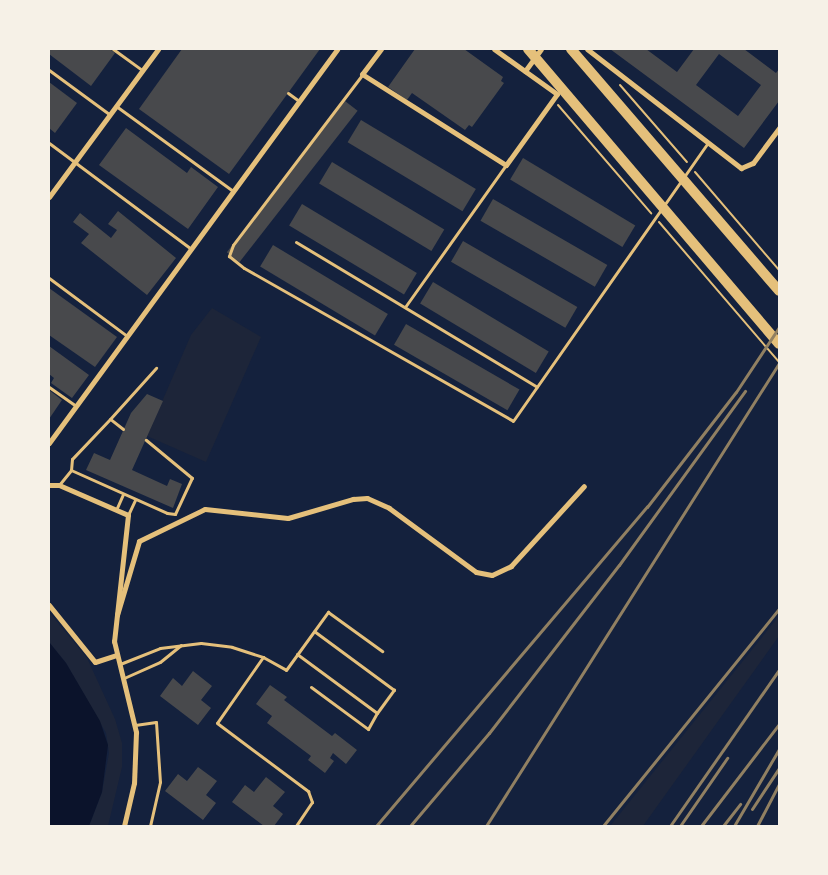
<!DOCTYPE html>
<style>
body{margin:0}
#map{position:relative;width:828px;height:875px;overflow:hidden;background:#14213d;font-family:Montserrat,sans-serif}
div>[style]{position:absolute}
.green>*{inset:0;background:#1d2539}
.water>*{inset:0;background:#0b132b}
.building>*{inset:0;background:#48494c;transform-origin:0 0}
.path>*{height:2px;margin:-1px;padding:0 1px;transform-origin:1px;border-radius:1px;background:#e5c07b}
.service>*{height:3px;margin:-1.5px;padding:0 1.5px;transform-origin:1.5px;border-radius:1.5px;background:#e5c07b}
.minor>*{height:5px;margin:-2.5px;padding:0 2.5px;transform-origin:2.5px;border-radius:2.5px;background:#e5c07b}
.trunk>*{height:10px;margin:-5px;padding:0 5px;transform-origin:5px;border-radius:5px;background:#e5c07b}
.rail>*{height:3px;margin:-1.5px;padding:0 1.5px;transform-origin:1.5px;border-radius:1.5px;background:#918062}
span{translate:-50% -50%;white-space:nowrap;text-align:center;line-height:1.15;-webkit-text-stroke:4px #f6f1e7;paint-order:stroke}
.frame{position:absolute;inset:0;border:50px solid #f6f1e7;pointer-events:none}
</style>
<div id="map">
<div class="green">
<i style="clip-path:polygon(212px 308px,261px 337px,206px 462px,147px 436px,191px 335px)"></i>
<i style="clip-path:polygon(49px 612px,87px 658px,115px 719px,122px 743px,122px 767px,108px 826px,89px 826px,102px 792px,109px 753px,106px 733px,66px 663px,49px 642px)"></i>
<i style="clip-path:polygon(779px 616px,779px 636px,643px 826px,610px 826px)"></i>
</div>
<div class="water">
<i style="clip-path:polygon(49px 642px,66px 663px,100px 721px,108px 745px,102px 792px,89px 826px,49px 826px)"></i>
</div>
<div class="building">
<i style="clip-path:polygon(49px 49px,110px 49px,115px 53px,91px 86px,49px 54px)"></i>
<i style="clip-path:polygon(182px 49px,320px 49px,229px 174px,139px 109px)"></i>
<i style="clip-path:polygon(415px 49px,464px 49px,503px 77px,501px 81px,504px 83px,472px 127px,469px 125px,465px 130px,412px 93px,407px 100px,388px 87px)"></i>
<i style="clip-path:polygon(evenodd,610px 49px,646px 49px,677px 72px,694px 49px,744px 49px,776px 73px,779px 69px,779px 101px,744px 148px,610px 49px,719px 54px,761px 85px,738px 116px,696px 85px,719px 54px)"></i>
<i style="clip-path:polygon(49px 82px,77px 103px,55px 133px,49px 128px)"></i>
<i style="left:345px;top:101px;width:16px;height:192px;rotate:38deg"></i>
<i style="left:361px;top:120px;width:134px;height:26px;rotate:31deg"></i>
<i style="clip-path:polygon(126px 128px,187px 173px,191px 167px,218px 187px,188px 229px,99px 165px)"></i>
<i style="left:523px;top:158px;width:131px;height:25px;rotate:31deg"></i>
<i style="left:332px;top:162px;width:131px;height:25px;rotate:31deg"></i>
<i style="left:493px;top:199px;width:132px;height:25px;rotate:30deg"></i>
<i style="left:302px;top:204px;width:134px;height:25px;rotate:31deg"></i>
<i style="clip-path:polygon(118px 211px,176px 258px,147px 295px,81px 243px,89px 234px,73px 222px,80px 213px,111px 238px,117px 230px,108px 224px)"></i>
<i style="left:463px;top:241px;width:132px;height:24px;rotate:30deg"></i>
<i style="left:273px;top:245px;width:134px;height:25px;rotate:31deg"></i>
<i style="left:433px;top:282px;width:135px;height:25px;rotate:31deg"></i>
<i style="clip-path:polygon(49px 288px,117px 337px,95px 367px,49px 335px)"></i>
<i style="left:406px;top:324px;width:131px;height:24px;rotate:30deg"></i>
<i style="clip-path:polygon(49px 346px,89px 375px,72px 398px,51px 383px,54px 378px,49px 374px)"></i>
<i style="clip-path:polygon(49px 390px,62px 400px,49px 419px)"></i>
<i style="clip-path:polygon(147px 394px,163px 401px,132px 470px,167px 486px,170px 479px,182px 484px,173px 508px,86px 470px,94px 453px,110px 460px,131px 413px)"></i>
<i style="clip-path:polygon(193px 671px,212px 686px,201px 700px,211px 708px,198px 725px,160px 696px,173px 678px,182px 686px)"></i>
<i style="clip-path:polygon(270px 685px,287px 697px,284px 700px,332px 736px,335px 733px,357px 750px,346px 764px,333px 753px,330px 758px,334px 761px,325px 773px,308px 760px,311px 756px,267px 723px,272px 716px,256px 704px)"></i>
<i style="clip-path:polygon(198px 767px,217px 781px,206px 795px,216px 803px,203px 820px,165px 791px,178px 774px,187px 781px)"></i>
<i style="clip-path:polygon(266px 777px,285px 792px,273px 806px,283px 814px,274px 826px,264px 826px,232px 802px,245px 785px,254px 792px)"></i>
</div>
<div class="path">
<i style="left:620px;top:85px;width:102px;rotate:49deg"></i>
<i style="left:558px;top:105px;width:143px;rotate:49.3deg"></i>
<i style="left:695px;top:172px;width:129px;rotate:49.4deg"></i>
<i style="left:659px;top:222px;width:184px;rotate:49.4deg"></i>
</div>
<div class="service">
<i style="left:113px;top:49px;width:36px;rotate:36deg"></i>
<i style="left:49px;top:70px;width:74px;rotate:36.3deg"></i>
<i style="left:362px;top:75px;width:213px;rotate:127.2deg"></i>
<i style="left:233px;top:245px;width:12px;rotate:110deg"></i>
<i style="left:229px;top:256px;width:19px;rotate:39deg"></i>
<i style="left:244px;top:268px;width:309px;rotate:29.6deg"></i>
<i style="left:513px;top:421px;width:340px;rotate:-55deg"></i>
<i style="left:288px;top:93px;width:14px;rotate:36deg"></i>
<i style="left:116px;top:106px;width:145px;rotate:36deg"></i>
<i style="left:49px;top:143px;width:177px;rotate:36.7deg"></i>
<i style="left:296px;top:242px;width:281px;rotate:31deg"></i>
<i style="left:49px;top:278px;width:97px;rotate:36.6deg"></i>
<i style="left:405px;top:307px;width:174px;rotate:-54.6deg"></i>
<i style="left:49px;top:387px;width:33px;rotate:35deg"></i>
<i style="left:110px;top:419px;width:69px;rotate:-48deg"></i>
<i style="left:123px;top:429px;width:16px;rotate:-142deg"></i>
<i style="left:110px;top:419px;width:55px;rotate:133.5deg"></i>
<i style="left:72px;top:459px;width:11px;rotate:95deg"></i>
<i style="left:71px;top:470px;width:105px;rotate:24.1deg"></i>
<i style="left:167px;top:513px;width:8px;rotate:7deg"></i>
<i style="left:175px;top:514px;width:40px;rotate:-65deg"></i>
<i style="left:192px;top:478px;width:60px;rotate:-140.4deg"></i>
<i style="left:59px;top:485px;width:19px;rotate:-51deg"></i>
<i style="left:116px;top:510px;width:17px;rotate:-66deg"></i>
<i style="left:128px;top:515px;width:17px;rotate:-65deg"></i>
<i style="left:297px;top:654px;width:99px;rotate:36.4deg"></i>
<i style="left:377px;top:713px;width:29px;rotate:-54deg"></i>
<i style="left:394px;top:690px;width:99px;rotate:-143.6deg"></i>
<i style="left:263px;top:657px;width:80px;rotate:124.9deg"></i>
<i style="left:217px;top:723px;width:114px;rotate:36.8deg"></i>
<i style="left:308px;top:791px;width:12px;rotate:70deg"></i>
<i style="left:312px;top:802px;width:29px;rotate:124deg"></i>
<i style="left:120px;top:664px;width:43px;rotate:-21.8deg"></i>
<i style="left:160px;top:648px;width:41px;rotate:-7deg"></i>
<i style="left:201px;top:643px;width:31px;rotate:7deg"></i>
<i style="left:232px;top:647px;width:33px;rotate:18deg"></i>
<i style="left:263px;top:657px;width:26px;rotate:29deg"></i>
<i style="left:286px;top:670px;width:72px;rotate:-54.1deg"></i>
<i style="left:328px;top:612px;width:67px;rotate:35.8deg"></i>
<i style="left:124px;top:678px;width:39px;rotate:-24deg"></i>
<i style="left:160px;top:662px;width:27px;rotate:-39deg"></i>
<i style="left:311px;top:687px;width:71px;rotate:36.4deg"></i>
<i style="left:368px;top:729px;width:18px;rotate:-61deg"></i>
<i style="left:135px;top:725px;width:21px;rotate:-8deg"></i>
<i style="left:156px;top:722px;width:60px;rotate:86.2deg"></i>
<i style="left:160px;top:782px;width:45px;rotate:102.8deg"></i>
</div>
<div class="minor">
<i style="left:381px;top:49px;width:31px;rotate:127deg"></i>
<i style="left:362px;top:74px;width:170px;rotate:32.3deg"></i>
<i style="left:506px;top:165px;width:87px;rotate:-54.3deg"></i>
<i style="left:557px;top:94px;width:77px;rotate:-144.5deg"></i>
<i style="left:587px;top:49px;width:195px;rotate:37.7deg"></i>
<i style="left:741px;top:168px;width:13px;rotate:-23deg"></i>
<i style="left:753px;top:163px;width:44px;rotate:-53.4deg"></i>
<i style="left:525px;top:71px;width:27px;rotate:-54deg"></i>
<i style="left:49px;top:197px;width:184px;rotate:-53.6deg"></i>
<i style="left:49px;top:443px;width:488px;rotate:-53.8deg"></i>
<i style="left:49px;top:485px;width:10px"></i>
<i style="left:59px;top:485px;width:75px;rotate:23.5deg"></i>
<i style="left:128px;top:515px;width:127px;rotate:96.3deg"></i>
<i style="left:114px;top:641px;width:94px;rotate:76.4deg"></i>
<i style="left:136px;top:732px;width:51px;rotate:92.2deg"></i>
<i style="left:134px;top:783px;width:44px;rotate:103.1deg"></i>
<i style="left:49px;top:605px;width:73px;rotate:51.1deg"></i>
<i style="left:95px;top:662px;width:23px;rotate:-18deg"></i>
<i style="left:117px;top:615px;width:77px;rotate:-73.4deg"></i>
<i style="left:139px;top:541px;width:73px;rotate:-25.9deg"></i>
<i style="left:205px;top:509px;width:83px;rotate:6.2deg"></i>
<i style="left:288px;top:518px;width:68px;rotate:-16.3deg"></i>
<i style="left:353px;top:499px;width:14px;rotate:-4deg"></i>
<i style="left:367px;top:498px;width:24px;rotate:24deg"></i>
<i style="left:389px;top:508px;width:108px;rotate:36.3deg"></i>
<i style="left:476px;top:572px;width:16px;rotate:11deg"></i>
<i style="left:492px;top:575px;width:21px;rotate:-25deg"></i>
<i style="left:511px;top:566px;width:108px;rotate:-47.6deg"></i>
</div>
<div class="trunk">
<i style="left:528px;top:49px;width:387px;rotate:49.6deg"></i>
<i style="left:571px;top:49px;width:319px;rotate:49.3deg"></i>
</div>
<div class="rail">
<i style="left:752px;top:809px;width:49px;rotate:-56.6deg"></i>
<i style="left:376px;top:826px;width:419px;rotate:-49.7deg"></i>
<i style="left:647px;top:507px;width:145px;rotate:-52.3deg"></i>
<i style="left:736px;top:392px;width:78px;rotate:-56.5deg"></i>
<i style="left:410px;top:826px;width:122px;rotate:-49.7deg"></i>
<i style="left:489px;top:733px;width:212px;rotate:-52.3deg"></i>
<i style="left:619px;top:565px;width:215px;rotate:-54.1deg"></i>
<i style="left:486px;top:826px;width:548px;rotate:-57.67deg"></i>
<i style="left:603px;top:826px;width:279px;rotate:-51deg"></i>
<i style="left:670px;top:826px;width:190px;rotate:-55.1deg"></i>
<i style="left:680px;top:826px;width:83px;rotate:-55.3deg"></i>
<i style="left:701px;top:826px;width:128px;rotate:-52.6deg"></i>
<i style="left:723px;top:826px;width:28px;rotate:-52deg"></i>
<i style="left:734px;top:826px;width:89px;rotate:-59.7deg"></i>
<i style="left:757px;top:826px;width:47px;rotate:-62.4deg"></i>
</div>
<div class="frame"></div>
</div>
